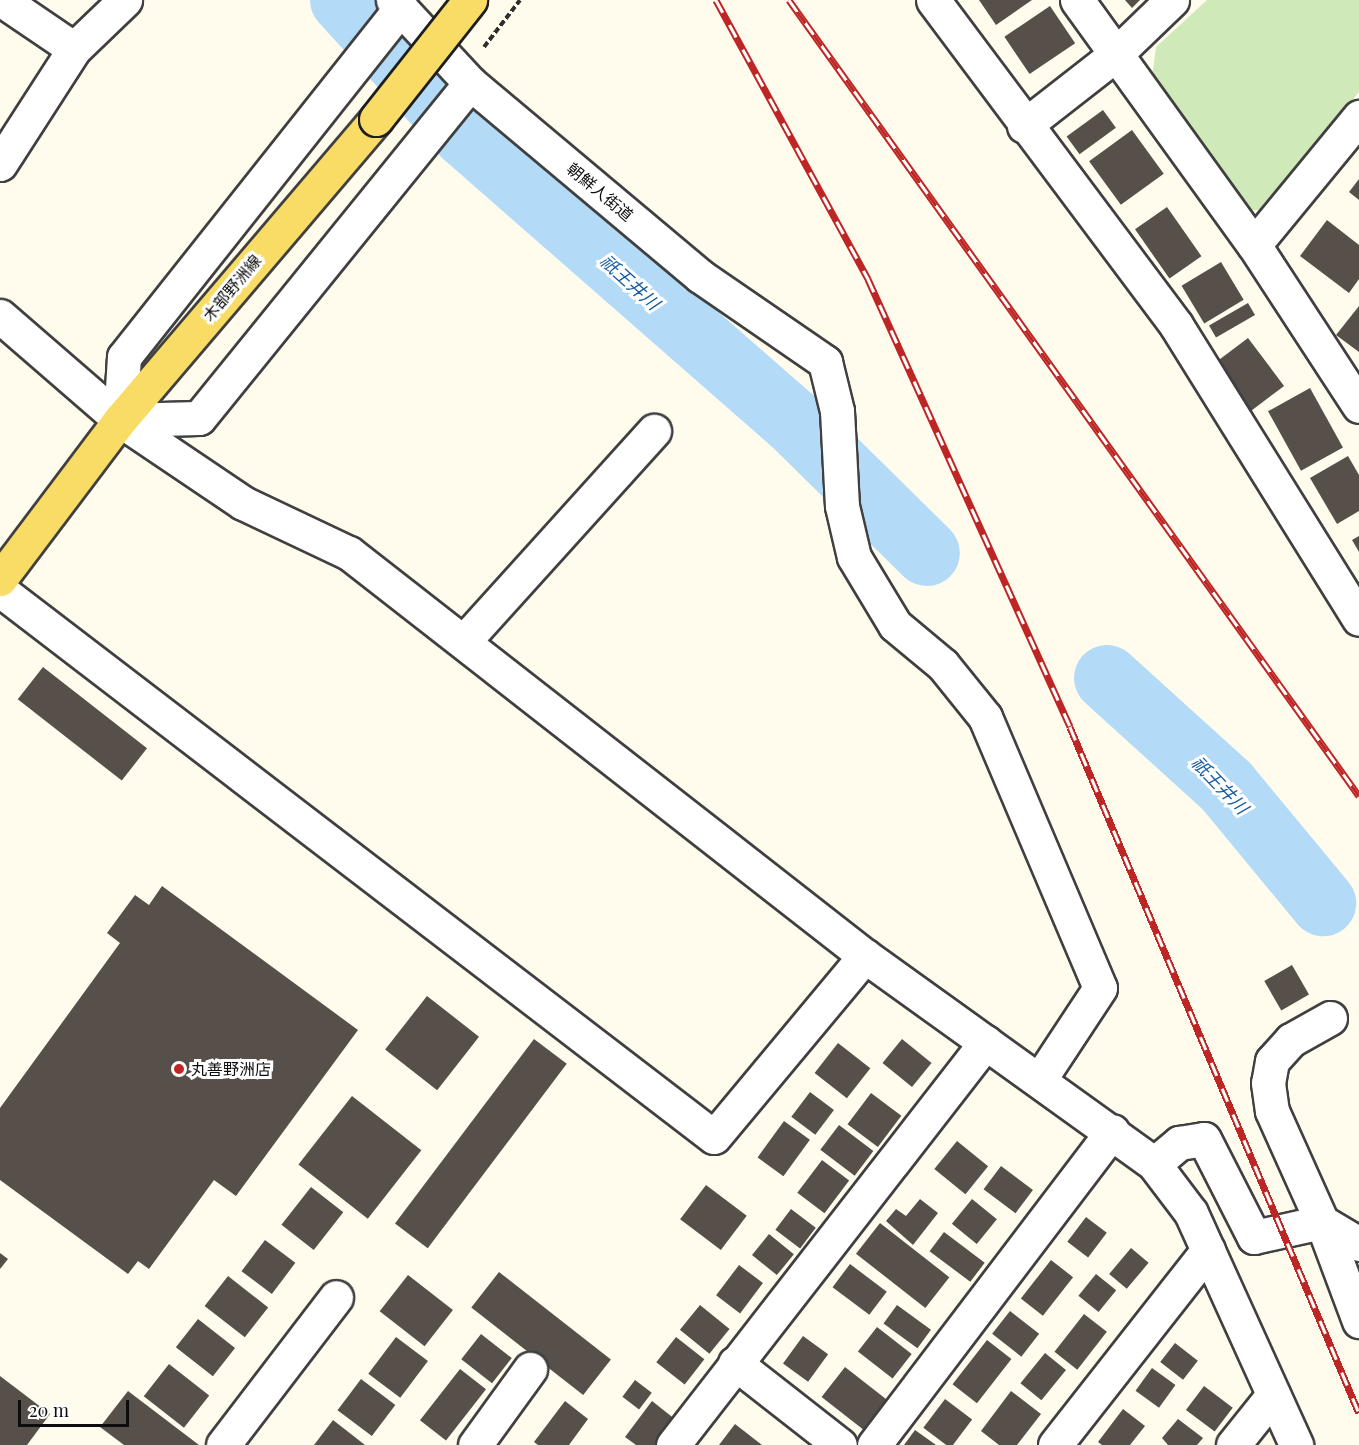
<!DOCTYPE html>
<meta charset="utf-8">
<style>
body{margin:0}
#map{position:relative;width:1359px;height:1445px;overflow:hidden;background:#fffcee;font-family:"Playfair Display","Noto Sans JP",serif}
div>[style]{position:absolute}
.green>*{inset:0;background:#cfe9b8}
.river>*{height:66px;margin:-33px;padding:0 33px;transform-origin:33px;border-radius:33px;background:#b3daf6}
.building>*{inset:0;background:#564f4a;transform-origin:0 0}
.path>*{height:4px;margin-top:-2px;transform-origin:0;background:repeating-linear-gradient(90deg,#2f2f2f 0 6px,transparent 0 9px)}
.roads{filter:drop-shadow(2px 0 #404040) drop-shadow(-2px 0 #404040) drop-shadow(0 2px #404040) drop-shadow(0 -2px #404040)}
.minor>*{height:33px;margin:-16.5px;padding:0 16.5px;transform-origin:16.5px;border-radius:16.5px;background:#fff}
.major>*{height:33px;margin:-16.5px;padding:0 16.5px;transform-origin:16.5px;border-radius:16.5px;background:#f8dc65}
.rail>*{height:7px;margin-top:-3.5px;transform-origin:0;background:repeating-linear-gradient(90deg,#fff 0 14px,#be2525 0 28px);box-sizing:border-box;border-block:2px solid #be2525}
.bridges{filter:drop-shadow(2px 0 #1e1e1e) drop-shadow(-2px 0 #1e1e1e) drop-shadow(0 2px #1e1e1e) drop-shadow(0 -2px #1e1e1e)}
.major-bridge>*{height:33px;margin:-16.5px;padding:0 16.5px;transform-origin:16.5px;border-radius:16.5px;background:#f8dc65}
.dots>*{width:16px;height:16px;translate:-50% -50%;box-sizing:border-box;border:3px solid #fff;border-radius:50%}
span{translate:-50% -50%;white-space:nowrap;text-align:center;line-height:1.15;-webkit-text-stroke:6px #fff;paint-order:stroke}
.street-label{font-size:16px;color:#0d0d0d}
.poi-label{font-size:16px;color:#0d0d0d}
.left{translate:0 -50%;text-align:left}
.water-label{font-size:18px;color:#175d9f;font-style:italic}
.scale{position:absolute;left:18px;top:1400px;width:111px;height:27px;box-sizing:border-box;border:3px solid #0d0d0d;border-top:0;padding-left:8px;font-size:18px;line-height:21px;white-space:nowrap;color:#0d0d0d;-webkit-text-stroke:4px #fff;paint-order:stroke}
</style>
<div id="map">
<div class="green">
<i style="clip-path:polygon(1207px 0,1359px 0,1359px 92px,1262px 210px,1240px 210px,1152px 78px,1156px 47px)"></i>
</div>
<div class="river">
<i style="left:343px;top:0;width:183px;rotate:47.7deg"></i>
<i style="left:466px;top:135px;width:434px;rotate:41.2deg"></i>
<i style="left:793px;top:421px;width:188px;rotate:44.6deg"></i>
<i style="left:1107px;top:678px;width:162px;rotate:42.2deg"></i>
<i style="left:1227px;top:787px;width:151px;rotate:50.4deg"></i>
</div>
<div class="building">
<i style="clip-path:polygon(979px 0,1032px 0,996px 25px)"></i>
<i style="clip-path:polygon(1125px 0,1140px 0,1132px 8px)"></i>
<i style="left:1050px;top:6px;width:45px;height:55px;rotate:56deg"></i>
<i style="left:1103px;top:110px;width:22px;height:45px;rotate:54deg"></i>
<i style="left:1132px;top:130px;width:54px;height:53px;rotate:54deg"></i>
<i style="clip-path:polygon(1359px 179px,1359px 200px,1349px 192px)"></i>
<i style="left:1167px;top:207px;width:60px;height:39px;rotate:55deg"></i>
<i style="clip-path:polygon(1327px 220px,1359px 245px,1359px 279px,1349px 293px,1300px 256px)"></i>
<i style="left:1221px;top:262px;width:44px;height:46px;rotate:59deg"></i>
<i style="left:1248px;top:303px;width:14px;height:45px;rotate:60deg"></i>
<i style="clip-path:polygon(1359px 306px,1359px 352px,1336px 335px)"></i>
<i style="left:1248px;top:338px;width:60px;height:44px;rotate:53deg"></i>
<i style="left:1310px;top:388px;width:68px;height:48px;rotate:61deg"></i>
<i style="clip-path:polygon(1348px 456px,1359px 475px,1359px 511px,1337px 524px,1310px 478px)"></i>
<i style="clip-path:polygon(1359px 536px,1359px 552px,1352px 540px)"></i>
<i style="left:43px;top:667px;width:132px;height:41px;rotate:38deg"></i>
<i style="clip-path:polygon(162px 886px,358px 1030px,236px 1196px,214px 1180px,149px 1269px,138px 1261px,128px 1274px,0 1180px,0 1108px,120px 943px,107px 933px,135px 895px,149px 905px)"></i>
<i style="left:1292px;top:965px;width:34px;height:32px;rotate:60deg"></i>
<i style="left:427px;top:996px;width:66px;height:68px;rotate:38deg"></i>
<i style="left:534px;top:1039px;width:41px;height:231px;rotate:37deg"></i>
<i style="left:902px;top:1039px;width:38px;height:31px;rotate:39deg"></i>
<i style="left:838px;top:1043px;width:41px;height:38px;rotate:38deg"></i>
<i style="left:810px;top:1092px;width:30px;height:31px;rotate:37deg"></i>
<i style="left:871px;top:1093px;width:38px;height:39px;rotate:37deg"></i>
<i style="left:352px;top:1096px;width:88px;height:87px;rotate:38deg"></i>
<i style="left:784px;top:1121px;width:32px;height:45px;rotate:36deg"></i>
<i style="left:839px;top:1125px;width:43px;height:31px;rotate:37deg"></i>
<i style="left:957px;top:1141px;width:40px;height:36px;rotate:39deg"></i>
<i style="left:822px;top:1160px;width:34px;height:41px;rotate:37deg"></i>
<i style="left:1001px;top:1166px;width:40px;height:29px;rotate:37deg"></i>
<i style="left:706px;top:1185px;width:51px;height:43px;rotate:37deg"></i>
<i style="left:311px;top:1187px;width:41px;height:48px;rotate:38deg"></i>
<i style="clip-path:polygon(920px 1199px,938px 1213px,913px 1245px,886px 1221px,896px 1209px,906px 1216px)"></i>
<i style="left:972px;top:1199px;width:32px;height:32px;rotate:39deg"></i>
<i style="left:791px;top:1209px;width:31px;height:26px;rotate:37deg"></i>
<i style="left:1086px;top:1217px;width:26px;height:31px;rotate:37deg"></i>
<i style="left:880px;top:1223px;width:88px;height:39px;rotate:38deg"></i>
<i style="left:944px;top:1232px;width:51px;height:24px;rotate:37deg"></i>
<i style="left:769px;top:1234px;width:32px;height:27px;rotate:39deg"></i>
<i style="left:265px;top:1240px;width:38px;height:39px;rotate:37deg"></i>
<i style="left:1131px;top:1248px;width:23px;height:34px;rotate:40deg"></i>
<i style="clip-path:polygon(0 1253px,8px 1259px,0 1269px)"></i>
<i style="left:1051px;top:1260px;width:28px;height:49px;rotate:38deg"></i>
<i style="left:850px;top:1264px;width:46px;height:29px;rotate:37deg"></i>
<i style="left:739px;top:1265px;width:30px;height:38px;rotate:37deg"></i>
<i style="left:499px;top:1272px;width:142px;height:45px;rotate:38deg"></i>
<i style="left:1096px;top:1274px;width:26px;height:28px;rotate:39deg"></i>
<i style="left:408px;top:1275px;width:57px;height:46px;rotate:38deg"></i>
<i style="left:228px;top:1276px;width:51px;height:38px;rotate:38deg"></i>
<i style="left:700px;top:1305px;width:38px;height:32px;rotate:39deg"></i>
<i style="left:897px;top:1305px;width:42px;height:23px;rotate:36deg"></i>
<i style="left:1010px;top:1311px;width:37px;height:29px;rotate:38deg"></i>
<i style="left:1084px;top:1314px;width:29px;height:48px;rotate:38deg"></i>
<i style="left:198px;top:1319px;width:47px;height:36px;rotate:38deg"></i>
<i style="left:877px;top:1327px;width:44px;height:31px;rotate:38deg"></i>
<i style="left:481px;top:1334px;width:39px;height:32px;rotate:38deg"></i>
<i style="left:803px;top:1336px;width:31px;height:34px;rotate:36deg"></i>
<i style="left:396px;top:1337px;width:40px;height:46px;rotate:37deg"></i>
<i style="left:676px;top:1337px;width:36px;height:32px;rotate:38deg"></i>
<i style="left:987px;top:1340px;width:31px;height:56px;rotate:38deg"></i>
<i style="left:1175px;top:1343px;width:29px;height:24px;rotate:38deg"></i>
<i style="left:1045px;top:1353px;width:27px;height:39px;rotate:39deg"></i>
<i style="left:169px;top:1364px;width:51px;height:41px;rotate:38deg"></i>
<i style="left:845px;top:1367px;width:56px;height:38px;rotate:38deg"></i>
<i style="left:1152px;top:1368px;width:29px;height:28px;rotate:36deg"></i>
<i style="left:460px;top:1369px;width:33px;height:65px;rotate:38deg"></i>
<i style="clip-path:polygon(0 1376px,50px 1414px,27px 1445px,0 1445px)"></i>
<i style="left:361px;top:1379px;width:43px;height:39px;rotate:37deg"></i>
<i style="left:635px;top:1380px;width:21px;height:21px;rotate:37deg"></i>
<i style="left:1204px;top:1386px;width:36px;height:30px;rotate:37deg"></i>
<i style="clip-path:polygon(128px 1391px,199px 1445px,124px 1445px,100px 1427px)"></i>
<i style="clip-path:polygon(1011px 1391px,1041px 1414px,1017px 1445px,999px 1445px,981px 1431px)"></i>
<i style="left:945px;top:1399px;width:34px;height:36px;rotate:37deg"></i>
<i style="clip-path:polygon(565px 1401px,588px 1419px,569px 1445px,538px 1445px,534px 1442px)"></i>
<i style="clip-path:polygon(652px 1401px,676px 1420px,657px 1445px,636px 1445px,625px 1437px)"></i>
<i style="clip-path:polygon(1123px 1409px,1145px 1426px,1130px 1445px,1102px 1445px,1098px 1442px)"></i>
<i style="clip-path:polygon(1178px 1419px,1203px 1438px,1197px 1445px,1168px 1445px,1162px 1438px)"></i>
<i style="clip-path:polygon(333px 1420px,365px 1445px,314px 1445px)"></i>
<i style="clip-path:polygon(735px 1424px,762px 1445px,719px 1445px)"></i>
<i style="clip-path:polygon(915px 1430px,936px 1445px,904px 1445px)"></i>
</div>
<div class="path">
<i style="left:484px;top:47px;width:59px;rotate:-52.5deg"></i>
</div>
<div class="roads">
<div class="minor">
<i style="left:2px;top:0;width:87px;rotate:34.2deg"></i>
<i style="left:393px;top:0;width:113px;rotate:47.1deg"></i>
<i style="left:470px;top:83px;width:300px;rotate:40deg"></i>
<i style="left:700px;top:276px;width:152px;rotate:34.5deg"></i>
<i style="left:825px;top:362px;width:50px;rotate:76.2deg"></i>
<i style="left:837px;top:411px;width:95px;rotate:87deg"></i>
<i style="left:842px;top:506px;width:52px;rotate:76.8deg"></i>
<i style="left:854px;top:557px;width:79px;rotate:58.9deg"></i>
<i style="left:895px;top:625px;width:62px;rotate:39.8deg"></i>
<i style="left:943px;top:665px;width:67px;rotate:51.1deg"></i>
<i style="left:985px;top:717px;width:294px;rotate:67deg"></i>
<i style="left:1100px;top:988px;width:109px;rotate:123.4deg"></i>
<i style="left:933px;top:0;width:406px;rotate:53.2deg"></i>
<i style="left:1176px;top:325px;width:346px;rotate:58.1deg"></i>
<i style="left:1077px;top:0;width:302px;rotate:54.2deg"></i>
<i style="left:1254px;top:245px;width:192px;rotate:56.9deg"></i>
<i style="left:1024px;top:126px;width:117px;rotate:-38deg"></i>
<i style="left:1116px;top:54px;width:78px;rotate:-44deg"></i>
<i style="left:0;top:164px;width:137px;rotate:-57.2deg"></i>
<i style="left:74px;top:49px;width:71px;rotate:-43.9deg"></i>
<i style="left:1254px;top:245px;width:166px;rotate:-50.6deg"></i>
<i style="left:0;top:316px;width:159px;rotate:40.9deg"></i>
<i style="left:120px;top:420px;width:148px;rotate:34deg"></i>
<i style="left:243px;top:503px;width:117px;rotate:25.3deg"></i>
<i style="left:349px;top:553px;width:655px;rotate:37.99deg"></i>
<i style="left:865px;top:956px;width:356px;rotate:35.7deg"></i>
<i style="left:1154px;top:1164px;width:61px;rotate:52.9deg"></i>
<i style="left:1191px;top:1213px;width:255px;rotate:65.6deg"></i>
<i style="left:120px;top:420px;width:79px;rotate:-1.5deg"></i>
<i style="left:199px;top:418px;width:431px;rotate:-51deg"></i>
<i style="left:120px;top:420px;width:63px;rotate:-86.4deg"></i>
<i style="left:124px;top:357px;width:446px;rotate:-51.6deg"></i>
<i style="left:0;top:590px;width:899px;rotate:37.46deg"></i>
<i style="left:714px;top:1137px;width:236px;rotate:-50.2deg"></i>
<i style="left:465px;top:640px;width:282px;rotate:-47.9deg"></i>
<i style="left:1330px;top:1018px;width:45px;rotate:150.6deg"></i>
<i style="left:1291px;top:1040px;width:28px;rotate:132deg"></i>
<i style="left:1272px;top:1061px;width:22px;rotate:100deg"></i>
<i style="left:1268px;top:1083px;width:28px;rotate:82deg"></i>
<i style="left:1272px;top:1111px;width:122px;rotate:65.8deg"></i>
<i style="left:1322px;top:1222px;width:43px;rotate:30.7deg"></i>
<i style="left:1154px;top:1164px;width:33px;rotate:-40deg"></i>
<i style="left:1179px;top:1143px;width:25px;rotate:-9deg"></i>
<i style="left:1204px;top:1139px;width:110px;rotate:63deg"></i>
<i style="left:1254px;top:1237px;width:70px;rotate:-12.4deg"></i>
<i style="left:1322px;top:1222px;width:106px;rotate:69.5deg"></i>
<i style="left:735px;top:1363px;width:133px;rotate:38deg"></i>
<i style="left:223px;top:1445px;width:186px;rotate:-52.6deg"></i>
<i style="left:475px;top:1445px;width:94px;rotate:-54.1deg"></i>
<i style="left:673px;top:1445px;width:510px;rotate:-52.16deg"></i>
<i style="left:874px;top:1445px;width:394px;rotate:-52.8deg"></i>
<i style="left:1055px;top:1445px;width:248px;rotate:-51.9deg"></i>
<i style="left:1233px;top:1445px;width:64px;rotate:-51.3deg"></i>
</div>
<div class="major">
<i style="left:0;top:579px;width:199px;rotate:-53deg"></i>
<i style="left:120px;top:420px;width:395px;rotate:-49.6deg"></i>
</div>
</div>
<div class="rail">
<i style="left:716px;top:0;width:318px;rotate:61.4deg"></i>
<i style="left:868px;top:279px;width:491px;rotate:65.7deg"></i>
<i style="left:1070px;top:727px;width:744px;rotate:67.16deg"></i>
<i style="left:789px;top:0;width:979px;rotate:54.39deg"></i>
</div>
<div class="bridges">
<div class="major-bridge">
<i style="left:376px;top:119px;width:152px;rotate:-51.7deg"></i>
</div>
</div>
<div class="dots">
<i style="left:179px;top:1069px;background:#be2525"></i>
</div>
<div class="street-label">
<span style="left:600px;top:192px;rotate:40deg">朝鮮人街道</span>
<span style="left:232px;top:288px;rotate:-50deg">木部野洲線</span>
</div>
<div class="poi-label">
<span class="left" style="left:191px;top:1069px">丸善野洲店</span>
</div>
<div class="water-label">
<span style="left:630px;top:282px;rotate:42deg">祇王井川</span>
<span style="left:1220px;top:785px;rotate:46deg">祇王井川</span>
</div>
<div class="scale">20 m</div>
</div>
